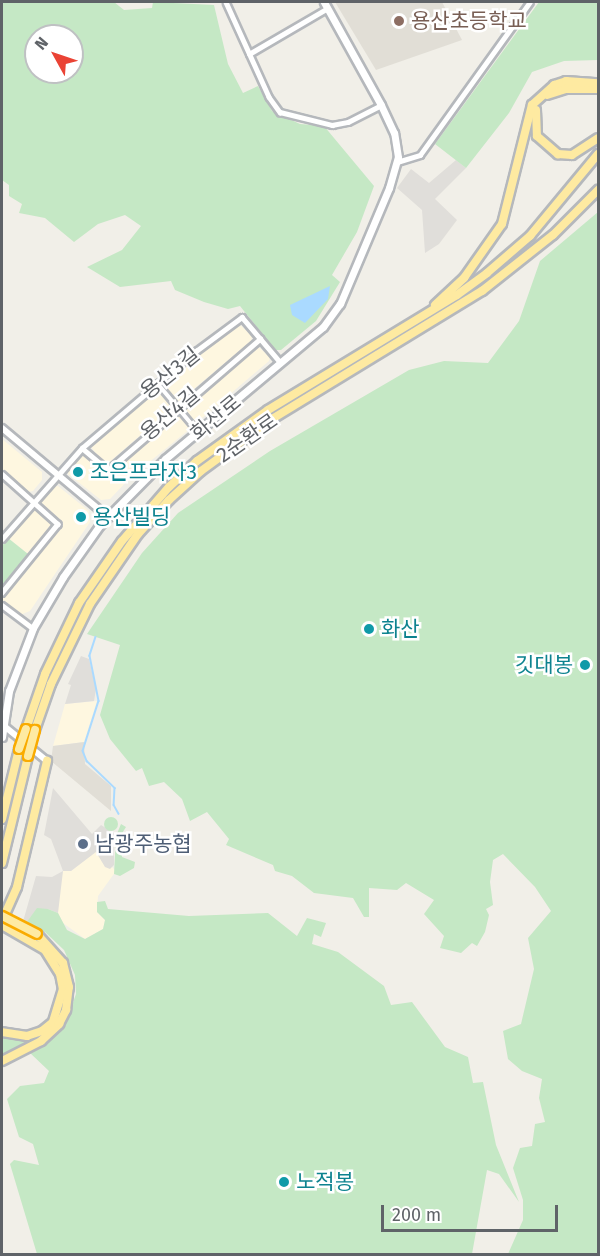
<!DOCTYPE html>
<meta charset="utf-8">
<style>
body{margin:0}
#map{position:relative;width:600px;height:1256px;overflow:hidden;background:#f1efe8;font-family:"Fira Sans","Noto Sans KR",sans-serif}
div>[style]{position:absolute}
.commercial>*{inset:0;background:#fef7e0}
.industrial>*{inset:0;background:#e0deda}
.education>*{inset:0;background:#e1ded6}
.green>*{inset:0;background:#c5e8c5}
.round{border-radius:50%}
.water>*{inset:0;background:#aadaff}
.stream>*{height:1.5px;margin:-0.75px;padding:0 0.75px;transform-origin:0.75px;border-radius:0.75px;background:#aadaff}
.roads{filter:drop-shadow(2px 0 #b5b8bc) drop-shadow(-2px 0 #b5b8bc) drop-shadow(0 2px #b5b8bc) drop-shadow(0 -2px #b5b8bc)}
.pedestrian>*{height:4px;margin:-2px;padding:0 2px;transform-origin:2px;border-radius:2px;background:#fff}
.minor>*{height:4.5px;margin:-2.25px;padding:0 2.25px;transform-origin:2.25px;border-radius:2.25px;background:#fff}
.tertiary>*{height:6px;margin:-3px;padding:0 3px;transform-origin:3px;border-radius:3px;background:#fff}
.secondary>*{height:7px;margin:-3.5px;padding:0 3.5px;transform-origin:3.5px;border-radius:3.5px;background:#fff}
.trunk>*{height:8px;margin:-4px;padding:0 4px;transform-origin:4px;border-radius:4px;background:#feeaa1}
.bridges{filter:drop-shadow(2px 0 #f9ab00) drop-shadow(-2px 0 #f9ab00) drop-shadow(0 2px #f9ab00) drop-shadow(0 -2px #f9ab00)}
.trunk-bridge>*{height:8px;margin:-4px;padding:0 4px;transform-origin:4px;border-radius:4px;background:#feeaa1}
.dots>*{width:16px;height:16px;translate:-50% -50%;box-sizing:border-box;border:3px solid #fff;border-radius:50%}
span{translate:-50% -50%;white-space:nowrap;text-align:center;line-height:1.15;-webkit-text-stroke:5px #fff;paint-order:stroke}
.education-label{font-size:21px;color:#785e54}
.left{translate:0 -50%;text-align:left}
.street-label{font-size:21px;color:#5f6368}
.culture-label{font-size:21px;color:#0d838f}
.right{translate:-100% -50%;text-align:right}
.service-label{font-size:21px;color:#4e5e75}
.frame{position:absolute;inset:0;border:3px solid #5f6368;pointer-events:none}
.north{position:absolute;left:24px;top:24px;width:60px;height:60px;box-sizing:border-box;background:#fff;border:2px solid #bfc1c3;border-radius:50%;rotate:310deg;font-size:16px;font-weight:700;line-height:24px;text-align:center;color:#5f6368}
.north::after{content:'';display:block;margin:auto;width:21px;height:27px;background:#ea4335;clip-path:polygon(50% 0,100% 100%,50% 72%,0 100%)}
.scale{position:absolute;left:381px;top:1205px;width:177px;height:27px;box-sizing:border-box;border:3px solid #5f6368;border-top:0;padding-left:8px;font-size:18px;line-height:21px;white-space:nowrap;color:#5f6368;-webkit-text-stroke:4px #fff;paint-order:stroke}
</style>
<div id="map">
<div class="commercial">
<i style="clip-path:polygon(238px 323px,252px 336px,251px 341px,177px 403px,162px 385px)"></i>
<i style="clip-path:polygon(256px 345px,270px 357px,269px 361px,195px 424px,182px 409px)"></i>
<i style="clip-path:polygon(157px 388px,173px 407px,107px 464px,102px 463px,90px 445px)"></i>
<i style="clip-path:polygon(178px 412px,191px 428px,131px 477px,110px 499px,101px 500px,68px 474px,68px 470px,83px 454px,108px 472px)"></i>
<i style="clip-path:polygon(2px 439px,42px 472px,42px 480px,33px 491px,28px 492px,2px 469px)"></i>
<i style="clip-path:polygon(58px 486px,89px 511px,90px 522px,30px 611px,20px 615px,3px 601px,3px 595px,63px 523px,40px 503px,50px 487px)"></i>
<i style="clip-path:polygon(38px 508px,53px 524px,28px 554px,8px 538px,32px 509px)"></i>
<i style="clip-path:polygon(97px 701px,84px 742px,53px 746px,65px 704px)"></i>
<i style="clip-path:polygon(96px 851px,116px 871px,98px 896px,97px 912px,105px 920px,103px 929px,85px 939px,63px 923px,58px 913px,57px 894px,63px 871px,71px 871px)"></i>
</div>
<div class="industrial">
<i style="clip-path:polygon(456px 160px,466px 168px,435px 199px,457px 220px,439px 244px,425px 253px,422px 210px,397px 188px,411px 169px,429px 183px)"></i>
<i style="clip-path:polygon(81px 656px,89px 659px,96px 689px,94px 701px,65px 704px,71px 685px,68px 684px)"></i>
<i style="clip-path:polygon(53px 788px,92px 834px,101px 825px,114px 833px,114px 865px,110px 869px,105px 867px,96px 852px,71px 871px,63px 871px,58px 913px,48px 909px,22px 925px,36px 876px,52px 877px,63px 871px,51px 839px,44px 835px)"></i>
</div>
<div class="education">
<i style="clip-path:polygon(335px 2px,442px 2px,462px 40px,376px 70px)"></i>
<i style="clip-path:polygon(84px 742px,85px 764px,111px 786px,111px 811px,51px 761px,53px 746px)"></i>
</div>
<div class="green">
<i style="clip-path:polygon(evenodd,2px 2px,114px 2px,124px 10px,152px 8px,153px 2px,214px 5px,228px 64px,243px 93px,258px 86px,272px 111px,300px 124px,324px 126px,374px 186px,357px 232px,332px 275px,340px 282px,316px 321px,281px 350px,275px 350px,240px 306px,228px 309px,204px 302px,175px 290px,171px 281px,120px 287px,87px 267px,122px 250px,141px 226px,125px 215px,98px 224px,74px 242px,45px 218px,19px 213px,22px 204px,9px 196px,9px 185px,2px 180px,2px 2px,36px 36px,72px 36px,72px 72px,36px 72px,36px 36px)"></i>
<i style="clip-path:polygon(539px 2px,598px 2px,598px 60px,564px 61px,532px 72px,509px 113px,466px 168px,435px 144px)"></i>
<i style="clip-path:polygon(598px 212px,598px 1254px,508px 1254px,523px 1220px,523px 1200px,513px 1168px,520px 1148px,532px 1146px,535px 1124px,545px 1122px,539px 1098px,542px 1079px,522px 1071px,508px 1059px,503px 1031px,521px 1024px,534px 969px,528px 938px,551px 911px,535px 887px,503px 854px,493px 860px,490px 882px,493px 905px,486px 909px,489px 915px,485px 932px,477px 946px,472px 943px,461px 953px,440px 948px,444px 936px,424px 914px,434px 900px,406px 883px,397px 890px,369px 888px,369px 917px,364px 917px,353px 898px,314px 893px,292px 876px,275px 871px,273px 865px,226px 845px,229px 839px,207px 812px,190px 821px,182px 799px,164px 782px,149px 786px,142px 768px,136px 771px,110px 739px,100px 715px,120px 645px,87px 634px,142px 553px,178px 513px,270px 451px,409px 370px,444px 361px,488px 363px,519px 321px,540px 261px)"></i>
<i style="clip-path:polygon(8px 538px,28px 554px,2px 586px,2px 546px)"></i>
<i class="round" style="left:104px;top:817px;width:14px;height:14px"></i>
<i style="clip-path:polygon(121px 824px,126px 827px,121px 835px,122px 857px,135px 862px,134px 868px,120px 876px,114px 874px,116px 836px)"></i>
<i style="clip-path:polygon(105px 901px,108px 909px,189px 916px,268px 913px,297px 936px,307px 918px,326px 923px,321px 937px,314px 934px,312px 944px,338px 952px,384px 986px,391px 1005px,412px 1002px,445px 1047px,468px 1057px,473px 1083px,483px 1082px,496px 1145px,519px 1202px,499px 1174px,487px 1170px,472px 1254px,37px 1254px,10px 1164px,14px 1160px,39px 1165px,33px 1144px,19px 1137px,7px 1099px,20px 1086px,44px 1083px,49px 1071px,29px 1052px,68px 1017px,76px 994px,75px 975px,64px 950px,45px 932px,24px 926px,37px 908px,48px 909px,58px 913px,67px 930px,85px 939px,103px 929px,105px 920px,97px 912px,97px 902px)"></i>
<i style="clip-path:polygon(46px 1032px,34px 1041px,2px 1056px,2px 1035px)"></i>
</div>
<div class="water">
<i style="clip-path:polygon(330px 286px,328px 299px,305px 323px,292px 315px,290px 305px)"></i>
</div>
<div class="stream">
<i style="left:96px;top:637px;width:20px;rotate:108deg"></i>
<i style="left:90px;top:656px;width:46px;rotate:78.7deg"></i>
<i style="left:99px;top:701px;width:52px;rotate:107.7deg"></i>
<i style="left:83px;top:751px;width:11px;rotate:68deg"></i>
<i style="left:87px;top:761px;width:39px;rotate:44deg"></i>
<i style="left:115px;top:788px;width:17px;rotate:93deg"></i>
<i style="left:114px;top:805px;width:10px;rotate:61deg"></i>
</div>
<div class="roads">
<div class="pedestrian">
<i style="left:157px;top:383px;width:65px;rotate:50deg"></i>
</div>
<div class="minor">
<i style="left:226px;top:2px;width:104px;rotate:65.6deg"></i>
<i style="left:269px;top:97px;width:19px;rotate:54deg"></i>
<i style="left:280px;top:112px;width:54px;rotate:14deg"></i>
<i style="left:332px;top:125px;width:16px;rotate:-11deg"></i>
<i style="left:348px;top:122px;width:37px;rotate:-27deg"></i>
<i style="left:249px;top:54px;width:91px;rotate:-30.2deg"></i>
<i style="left:397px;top:162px;width:24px;rotate:-17deg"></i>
<i style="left:420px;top:155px;width:188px;rotate:-54.3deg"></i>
<i style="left:82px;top:448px;width:34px;rotate:40deg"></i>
<i style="left:108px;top:470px;width:201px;rotate:-40.8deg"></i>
<i style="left:2px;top:474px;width:75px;rotate:41.8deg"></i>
<i style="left:58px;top:524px;width:89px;rotate:129.1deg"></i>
<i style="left:2px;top:539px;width:121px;rotate:-48.7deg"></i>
<i style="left:82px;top:448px;width:150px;rotate:-40.4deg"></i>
<i style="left:196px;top:351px;width:57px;rotate:-36.5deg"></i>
<i style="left:242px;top:317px;width:60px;rotate:49.7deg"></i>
<i style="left:2px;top:605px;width:39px;rotate:37deg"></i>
</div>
<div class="tertiary">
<i style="left:2px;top:428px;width:137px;rotate:40deg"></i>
<i style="left:3px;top:725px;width:57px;rotate:39.3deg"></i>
</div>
<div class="secondary">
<i style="left:2px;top:737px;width:47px;rotate:-81.3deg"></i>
<i style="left:9px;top:691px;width:67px;rotate:-69.1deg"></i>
<i style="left:33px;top:628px;width:59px;rotate:-59.5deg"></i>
<i style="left:63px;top:577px;width:64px;rotate:-54.6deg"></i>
<i style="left:100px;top:525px;width:93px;rotate:-45.4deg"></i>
<i style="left:165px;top:459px;width:206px;rotate:-39.9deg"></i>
<i style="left:323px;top:327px;width:29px;rotate:-54deg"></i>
<i style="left:340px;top:304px;width:126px;rotate:-67.1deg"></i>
<i style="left:389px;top:188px;width:32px;rotate:-74deg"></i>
<i style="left:398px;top:157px;width:24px;rotate:-99deg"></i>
<i style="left:394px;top:133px;width:31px;rotate:-115deg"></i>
<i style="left:381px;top:105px;width:118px;rotate:-119deg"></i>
</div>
<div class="trunk">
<i style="left:547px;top:95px;width:19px;rotate:-18deg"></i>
<i style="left:565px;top:89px;width:33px"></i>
<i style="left:536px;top:110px;width:26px;rotate:88deg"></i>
<i style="left:537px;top:136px;width:28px;rotate:41deg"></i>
<i style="left:558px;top:154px;width:14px;rotate:4deg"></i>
<i style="left:572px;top:155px;width:31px;rotate:-33deg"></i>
<i style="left:435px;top:305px;width:40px;rotate:-43deg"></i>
<i style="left:464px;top:278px;width:66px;rotate:-54.9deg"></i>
<i style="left:502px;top:224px;width:123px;rotate:-75.9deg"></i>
<i style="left:532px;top:105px;width:30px;rotate:-42deg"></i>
<i style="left:554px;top:85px;width:13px;rotate:-18deg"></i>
<i style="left:566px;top:81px;width:32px;rotate:4deg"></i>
<i style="left:26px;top:729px;width:58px;rotate:-70.9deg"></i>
<i style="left:45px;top:674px;width:79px;rotate:-64.4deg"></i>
<i style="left:79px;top:603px;width:75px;rotate:-55.3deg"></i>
<i style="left:122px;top:541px;width:72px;rotate:-49deg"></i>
<i style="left:169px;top:487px;width:38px;rotate:-43deg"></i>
<i style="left:197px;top:461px;width:87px;rotate:-35.7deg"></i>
<i style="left:268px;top:410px;width:221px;rotate:-31.3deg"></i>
<i style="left:457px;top:295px;width:37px;rotate:-36deg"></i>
<i style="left:487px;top:273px;width:57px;rotate:-40.7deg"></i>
<i style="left:530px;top:236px;width:107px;rotate:-50.3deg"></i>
<i style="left:35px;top:730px;width:49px;rotate:-70.8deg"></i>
<i style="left:51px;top:684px;width:89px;rotate:-64deg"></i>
<i style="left:90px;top:604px;width:85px;rotate:-55.6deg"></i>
<i style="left:138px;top:534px;width:46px;rotate:-47.6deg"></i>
<i style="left:169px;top:500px;width:43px;rotate:-42.2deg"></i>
<i style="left:201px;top:471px;width:88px;rotate:-36.2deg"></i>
<i style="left:272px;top:419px;width:246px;rotate:-31.4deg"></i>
<i style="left:482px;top:291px;width:90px;rotate:-38.3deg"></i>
<i style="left:553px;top:235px;width:64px;rotate:-45deg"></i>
<i style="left:2px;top:819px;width:72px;rotate:-76.3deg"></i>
<i style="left:2px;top:863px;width:110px;rotate:-76.3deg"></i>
<i style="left:2px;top:921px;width:37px;rotate:-66deg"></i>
<i style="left:17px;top:887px;width:130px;rotate:-76.6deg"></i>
<i style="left:2px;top:925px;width:50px;rotate:30.2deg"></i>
<i style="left:45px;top:950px;width:28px;rotate:58deg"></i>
<i style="left:60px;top:974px;width:15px;rotate:79deg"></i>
<i style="left:63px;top:989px;width:34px;rotate:107deg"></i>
<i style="left:53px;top:1022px;width:14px;rotate:141deg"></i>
<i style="left:42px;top:1031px;width:16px;rotate:162deg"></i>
<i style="left:27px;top:1036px;width:25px;rotate:-171deg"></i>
<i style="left:2px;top:1061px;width:44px;rotate:-27.1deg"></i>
<i style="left:41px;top:1041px;width:25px;rotate:-43deg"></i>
<i style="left:59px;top:1024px;width:16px;rotate:-63deg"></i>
<i style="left:66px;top:1010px;width:23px;rotate:-83deg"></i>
<i style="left:69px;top:987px;width:25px;rotate:-104deg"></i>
<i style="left:63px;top:963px;width:39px;rotate:-132deg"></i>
</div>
</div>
<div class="bridges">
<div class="trunk-bridge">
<i style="left:19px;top:749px;width:21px;rotate:-71deg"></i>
<i style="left:28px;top:756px;width:27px;rotate:-75deg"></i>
<i style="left:2px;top:916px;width:39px;rotate:27deg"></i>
</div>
</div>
<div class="dots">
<i style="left:399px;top:21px;background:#8d6e63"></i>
<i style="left:78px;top:472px;background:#0f9aa8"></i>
<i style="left:81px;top:517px;background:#0f9aa8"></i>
<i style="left:369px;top:629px;background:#0f9aa8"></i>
<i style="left:585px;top:665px;background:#0f9aa8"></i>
<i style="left:83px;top:844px;background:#5c6f8a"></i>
<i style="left:284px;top:1182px;background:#0f9aa8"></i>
</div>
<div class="education-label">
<span class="left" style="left:411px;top:21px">용산초등학교</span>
</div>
<div class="street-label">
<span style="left:170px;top:373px;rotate:-39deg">용산3길</span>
<span style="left:170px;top:414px;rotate:-40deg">용산4길</span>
<span style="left:216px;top:418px;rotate:-40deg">화산로</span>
<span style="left:247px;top:438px;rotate:-35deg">2순환로</span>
</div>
<div class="culture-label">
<span class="left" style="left:90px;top:472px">조은프라자3</span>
<span class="left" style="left:93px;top:517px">용산빌딩</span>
<span class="left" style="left:381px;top:629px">화산</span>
<span class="right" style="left:573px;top:665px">깃대봉</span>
<span class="left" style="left:296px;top:1182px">노적봉</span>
</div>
<div class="service-label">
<span class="left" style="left:95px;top:844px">남광주농협</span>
</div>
<div class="frame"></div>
<div class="north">N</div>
<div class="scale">200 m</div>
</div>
